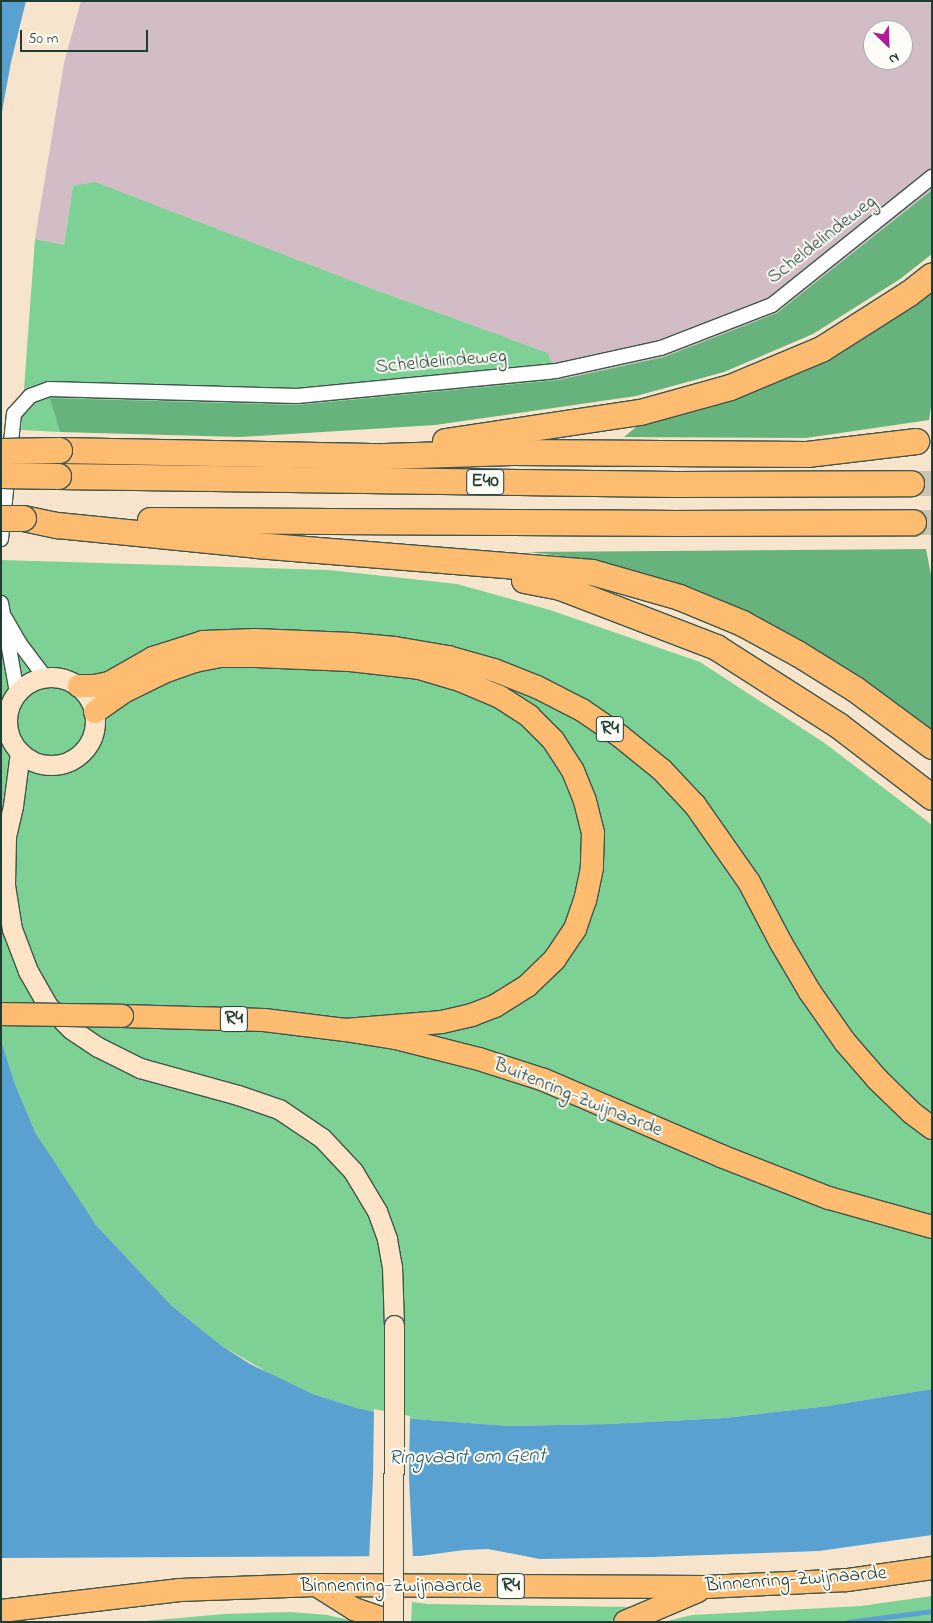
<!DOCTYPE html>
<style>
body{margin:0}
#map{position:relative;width:933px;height:1623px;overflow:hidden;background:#f6e4cc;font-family:"Indie Flower",sans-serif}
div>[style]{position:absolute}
.industrial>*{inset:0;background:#d2bdc6}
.green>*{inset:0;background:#7dd194}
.forest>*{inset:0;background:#66b37e}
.water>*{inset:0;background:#59a1d0}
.pier>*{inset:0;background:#f6e4cc}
.stream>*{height:5px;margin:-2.5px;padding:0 2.5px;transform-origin:2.5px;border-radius:2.5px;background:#59a1d0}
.motorway-tunnel>*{height:25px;margin-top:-12.5px;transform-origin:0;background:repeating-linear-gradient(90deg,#cbc3ae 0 25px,transparent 0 37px)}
.roads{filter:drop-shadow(1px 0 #3f564b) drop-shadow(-1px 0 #3f564b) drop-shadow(0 1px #3f564b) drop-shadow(0 -1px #3f564b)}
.minor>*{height:14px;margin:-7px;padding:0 7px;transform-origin:7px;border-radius:7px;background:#fff}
.secondary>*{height:19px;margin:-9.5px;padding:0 9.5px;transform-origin:9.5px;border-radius:9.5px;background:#fee4c6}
.secondary>.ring{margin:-9.5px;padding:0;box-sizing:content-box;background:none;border:19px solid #fee4c6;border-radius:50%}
.trunk>*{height:22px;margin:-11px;padding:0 11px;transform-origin:11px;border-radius:11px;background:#fdbc70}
.motorway>*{height:25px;margin:-12.5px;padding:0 12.5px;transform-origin:12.5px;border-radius:12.5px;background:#fdbc70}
.bridges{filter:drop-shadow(1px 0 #3f564b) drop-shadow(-1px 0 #3f564b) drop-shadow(0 1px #3f564b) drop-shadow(0 -1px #3f564b)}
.secondary-bridge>*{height:19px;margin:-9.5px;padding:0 9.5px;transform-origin:9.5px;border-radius:9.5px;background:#fee4c6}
.trunk-bridge>*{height:22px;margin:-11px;padding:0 11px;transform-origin:11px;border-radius:11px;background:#fdbc70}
.motorway-bridge>*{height:25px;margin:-12.5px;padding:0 12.5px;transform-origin:12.5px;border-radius:12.5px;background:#fdbc70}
span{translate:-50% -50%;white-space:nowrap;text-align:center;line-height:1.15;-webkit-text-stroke:4px #fdfcf7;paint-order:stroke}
.shield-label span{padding:1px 4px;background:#fdfcf7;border:1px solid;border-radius:4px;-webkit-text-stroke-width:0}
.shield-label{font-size:19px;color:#1f3d34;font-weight:700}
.street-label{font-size:20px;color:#1f3d34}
.water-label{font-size:21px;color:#33606b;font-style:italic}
.frame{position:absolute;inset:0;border:2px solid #1f3d34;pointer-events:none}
.north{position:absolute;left:863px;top:20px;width:50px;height:50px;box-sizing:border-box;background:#fdfcf7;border:1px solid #a4b0a9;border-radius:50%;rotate:156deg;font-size:14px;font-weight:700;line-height:20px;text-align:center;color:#1f3d34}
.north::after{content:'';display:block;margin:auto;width:18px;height:22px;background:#b5179e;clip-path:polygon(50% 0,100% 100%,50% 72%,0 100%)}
.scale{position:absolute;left:20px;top:30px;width:128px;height:22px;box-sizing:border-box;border:2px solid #1f3d34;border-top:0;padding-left:6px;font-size:15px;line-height:18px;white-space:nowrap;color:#1f3d34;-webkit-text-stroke:4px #fdfcf7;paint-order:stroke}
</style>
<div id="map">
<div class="industrial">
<i style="clip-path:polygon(evenodd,81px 1px,932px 1px,932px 190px,777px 313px,664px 357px,558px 380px,547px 353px,370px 288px,73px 186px,64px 245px,35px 239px,64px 63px,81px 1px,873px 30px,903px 30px,903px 60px,873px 60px,873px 30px)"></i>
</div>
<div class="green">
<i style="clip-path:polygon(95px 182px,370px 288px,548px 353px,558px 380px,297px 405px,51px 398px,60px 432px,21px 430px,35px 239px,64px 245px,73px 186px)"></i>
<i style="clip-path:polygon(1px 560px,329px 570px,457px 584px,550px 610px,700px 662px,826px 744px,932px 825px,932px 1389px,828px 1406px,724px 1418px,609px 1424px,510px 1426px,401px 1418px,357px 1408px,313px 1394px,277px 1378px,222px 1346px,172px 1306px,96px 1225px,58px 1170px,36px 1134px,15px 1084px,1px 1040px)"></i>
<i style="clip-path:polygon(932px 1596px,932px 1622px,663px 1622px,692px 1615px,861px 1606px)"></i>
<i style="clip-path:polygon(412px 1602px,428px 1604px,635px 1607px,609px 1622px,411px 1622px)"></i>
<i style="clip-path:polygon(291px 1612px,327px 1615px,358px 1622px,134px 1622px,225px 1614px)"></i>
</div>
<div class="forest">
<i style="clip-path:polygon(932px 190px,932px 254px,900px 279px,813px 334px,724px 372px,636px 396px,435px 425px,240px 437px,60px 432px,50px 398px,297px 405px,558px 380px,664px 357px,777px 313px)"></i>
<i style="clip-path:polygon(932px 288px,932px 400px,929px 420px,806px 438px,624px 437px,642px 422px)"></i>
<i style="clip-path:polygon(926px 549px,932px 580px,932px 730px,862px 679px,803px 641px,747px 612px,683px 585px,595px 560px,528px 552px)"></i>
</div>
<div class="water">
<i style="clip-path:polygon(1px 1px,26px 1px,11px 62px,1px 117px)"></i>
<i style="clip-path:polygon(1px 1040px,15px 1084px,36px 1134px,96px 1225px,172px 1306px,222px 1346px,250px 1364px,313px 1394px,357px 1408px,401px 1418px,510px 1426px,609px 1424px,724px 1418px,828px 1406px,932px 1389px,932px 1535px,819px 1551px,651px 1557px,540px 1559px,488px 1549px,464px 1550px,420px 1556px,1px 1558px)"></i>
</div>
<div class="pier">
<i style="clip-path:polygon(374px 1409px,410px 1416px,409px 1478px,413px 1558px,369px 1559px,373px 1478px)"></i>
</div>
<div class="stream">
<i style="left:848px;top:1622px;width:85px;rotate:-7.5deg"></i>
</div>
<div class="motorway-tunnel">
<i style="left:911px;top:483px;width:21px"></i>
<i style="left:913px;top:522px;width:19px"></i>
</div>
<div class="roads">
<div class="minor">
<i style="left:1px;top:539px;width:126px;rotate:-84.1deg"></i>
<i style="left:14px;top:414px;width:24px;rotate:-48deg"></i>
<i style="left:30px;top:396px;width:20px;rotate:-20deg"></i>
<i style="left:49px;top:389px;width:248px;rotate:1.6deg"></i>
<i style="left:297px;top:396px;width:260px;rotate:-5.5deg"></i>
<i style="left:556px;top:371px;width:107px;rotate:-12.4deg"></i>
<i style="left:661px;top:348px;width:119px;rotate:-21.2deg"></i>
<i style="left:772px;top:305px;width:205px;rotate:-38.7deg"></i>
<i style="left:1px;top:603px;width:91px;rotate:79.9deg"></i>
<i style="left:5px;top:618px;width:30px;rotate:60deg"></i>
<i style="left:20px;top:644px;width:41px;rotate:52.9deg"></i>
</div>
<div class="secondary">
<i class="ring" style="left:7px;top:677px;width:69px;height:69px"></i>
<i style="left:20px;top:752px;width:54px;rotate:97.4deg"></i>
<i style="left:13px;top:806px;width:31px;rotate:103deg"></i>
<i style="left:6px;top:836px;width:49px;rotate:91.2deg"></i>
<i style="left:5px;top:885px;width:45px;rotate:81deg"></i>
<i style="left:12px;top:929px;width:45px;rotate:69.1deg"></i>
<i style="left:28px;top:971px;width:40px;rotate:60.3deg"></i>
<i style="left:48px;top:1006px;width:33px;rotate:45deg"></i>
<i style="left:71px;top:1029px;width:32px;rotate:34deg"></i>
<i style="left:98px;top:1047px;width:47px;rotate:26.6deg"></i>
<i style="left:140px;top:1068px;width:102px;rotate:15.4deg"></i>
<i style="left:238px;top:1095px;width:43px;rotate:18.9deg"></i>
<i style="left:279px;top:1109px;width:52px;rotate:34deg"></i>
<i style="left:322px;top:1138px;width:45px;rotate:46.8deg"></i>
<i style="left:353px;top:1171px;width:47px;rotate:59deg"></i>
<i style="left:377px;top:1211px;width:30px;rotate:70deg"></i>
<i style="left:387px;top:1239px;width:27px;rotate:80deg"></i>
<i style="left:392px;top:1266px;width:59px;rotate:88.1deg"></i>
</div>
<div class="trunk">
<i style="left:79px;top:686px;width:15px"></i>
<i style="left:94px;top:686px;width:15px;rotate:-11deg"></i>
<i style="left:109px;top:683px;width:51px;rotate:-29.6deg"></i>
<i style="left:153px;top:658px;width:52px;rotate:-17.7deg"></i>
<i style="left:203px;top:642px;width:52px;rotate:-2.2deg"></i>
<i style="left:255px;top:640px;width:96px;rotate:2.4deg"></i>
<i style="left:351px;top:644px;width:44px;rotate:5.2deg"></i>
<i style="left:395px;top:648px;width:54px;rotate:9.6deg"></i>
<i style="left:448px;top:657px;width:48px;rotate:15.8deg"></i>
<i style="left:494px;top:670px;width:46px;rotate:21.6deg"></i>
<i style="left:537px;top:687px;width:51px;rotate:27.1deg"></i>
<i style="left:582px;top:710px;width:46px;rotate:34.4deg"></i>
<i style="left:620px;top:736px;width:54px;rotate:39deg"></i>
<i style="left:662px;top:770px;width:48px;rotate:46.7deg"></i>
<i style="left:695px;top:805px;width:94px;rotate:55deg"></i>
<i style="left:749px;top:882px;width:69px;rotate:62.3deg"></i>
<i style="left:781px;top:943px;width:57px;rotate:59.4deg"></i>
<i style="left:810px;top:992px;width:61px;rotate:55deg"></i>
<i style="left:845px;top:1042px;width:49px;rotate:49.1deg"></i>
<i style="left:877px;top:1079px;width:49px;rotate:44.2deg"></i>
<i style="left:912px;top:1113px;width:25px;rotate:37deg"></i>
<i style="left:95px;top:712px;width:37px;rotate:-35deg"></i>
<i style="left:125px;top:691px;width:46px;rotate:-26deg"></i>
<i style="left:166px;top:671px;width:31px;rotate:-19deg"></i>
<i style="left:195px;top:661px;width:26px;rotate:-11deg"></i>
<i style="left:221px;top:656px;width:35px"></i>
<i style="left:256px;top:656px;width:94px;rotate:2.4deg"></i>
<i style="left:350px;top:660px;width:69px;rotate:6.6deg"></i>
<i style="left:419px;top:668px;width:43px;rotate:16.3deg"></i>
<i style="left:460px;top:680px;width:43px;rotate:23deg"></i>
<i style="left:500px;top:697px;width:35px;rotate:33deg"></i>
<i style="left:529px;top:716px;width:34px;rotate:45deg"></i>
<i style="left:553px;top:740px;width:37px;rotate:57deg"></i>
<i style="left:573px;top:771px;width:32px;rotate:68deg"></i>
<i style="left:585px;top:801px;width:33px;rotate:76deg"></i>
<i style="left:593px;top:833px;width:35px;rotate:92deg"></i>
<i style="left:592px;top:868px;width:33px;rotate:102deg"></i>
<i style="left:585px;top:900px;width:31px;rotate:109deg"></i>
<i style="left:575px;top:929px;width:36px;rotate:124deg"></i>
<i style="left:555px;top:959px;width:39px;rotate:136deg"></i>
<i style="left:527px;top:986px;width:38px;rotate:148deg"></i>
<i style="left:495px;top:1006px;width:25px;rotate:159deg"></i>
<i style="left:472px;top:1015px;width:31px;rotate:167deg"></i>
<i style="left:442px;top:1022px;width:97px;rotate:175.3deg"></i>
<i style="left:122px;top:1016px;width:142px;rotate:1.6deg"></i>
<i style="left:264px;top:1020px;width:82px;rotate:7deg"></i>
<i style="left:345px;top:1030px;width:52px;rotate:8.9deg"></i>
<i style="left:396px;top:1038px;width:86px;rotate:14.2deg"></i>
<i style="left:479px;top:1059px;width:68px;rotate:17.9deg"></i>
<i style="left:544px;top:1080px;width:193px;rotate:23.2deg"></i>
<i style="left:721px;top:1156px;width:116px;rotate:21.3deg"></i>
<i style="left:829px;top:1198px;width:107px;rotate:15.7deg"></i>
<i style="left:316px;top:1585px;width:45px;rotate:32.3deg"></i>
<i style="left:354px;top:1609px;width:40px;rotate:18.9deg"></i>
<i style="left:1px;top:1611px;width:180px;rotate:-6.7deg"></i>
<i style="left:180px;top:1590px;width:136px;rotate:-2.1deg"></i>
<i style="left:316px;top:1585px;width:390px;rotate:0.3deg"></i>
<i style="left:706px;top:1587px;width:141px;rotate:-2.8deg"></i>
<i style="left:847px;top:1580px;width:86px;rotate:-8deg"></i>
<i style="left:625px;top:1622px;width:79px;rotate:-23deg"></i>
</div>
<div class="motorway">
<i style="left:445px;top:441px;width:197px;rotate:-8.5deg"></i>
<i style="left:640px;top:412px;width:93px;rotate:-15.5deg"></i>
<i style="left:730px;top:387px;width:99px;rotate:-22.7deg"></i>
<i style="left:821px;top:349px;width:104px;rotate:-32.5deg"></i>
<i style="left:909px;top:293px;width:29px;rotate:-38deg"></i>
<i style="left:59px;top:450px;width:325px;rotate:1.1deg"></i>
<i style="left:384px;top:456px;width:128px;rotate:-1.8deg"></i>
<i style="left:512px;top:452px;width:295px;rotate:0.4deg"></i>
<i style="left:807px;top:454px;width:110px;rotate:-6.8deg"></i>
<i style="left:58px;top:476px;width:617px;rotate:0.74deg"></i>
<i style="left:675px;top:484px;width:236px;rotate:-0.2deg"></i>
<i style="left:23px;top:518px;width:35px;rotate:12deg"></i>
<i style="left:57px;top:525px;width:200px;rotate:5.7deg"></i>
<i style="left:256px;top:545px;width:337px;rotate:4.6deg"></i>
<i style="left:592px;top:572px;width:91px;rotate:16deg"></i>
<i style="left:679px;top:597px;width:68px;rotate:22.4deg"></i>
<i style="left:742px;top:623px;width:63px;rotate:28.6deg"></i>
<i style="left:797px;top:653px;width:68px;rotate:31.8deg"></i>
<i style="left:855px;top:689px;width:96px;rotate:36.5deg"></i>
<i style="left:150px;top:520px;width:529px;rotate:0.32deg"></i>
<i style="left:679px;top:523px;width:234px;rotate:-0.2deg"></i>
<i style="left:524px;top:580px;width:37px;rotate:11deg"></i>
<i style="left:560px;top:587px;width:167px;rotate:21deg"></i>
<i style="left:716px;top:647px;width:145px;rotate:32.6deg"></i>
<i style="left:838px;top:725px;width:118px;rotate:37.5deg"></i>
</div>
</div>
<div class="bridges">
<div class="secondary-bridge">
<i style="left:393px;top:1622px;width:297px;rotate:-89.8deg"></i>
</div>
<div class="trunk-bridge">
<i style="left:1px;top:1014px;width:121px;rotate:0.9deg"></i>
</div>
<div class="motorway-bridge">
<i style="left:1px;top:451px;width:58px;rotate:-1deg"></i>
<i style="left:1px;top:475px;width:57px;rotate:1deg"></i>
<i style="left:1px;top:518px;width:22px"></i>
</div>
</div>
<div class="shield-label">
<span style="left:485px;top:482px">E40</span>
<span style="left:610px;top:729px">R4</span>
<span style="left:234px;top:1019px">R4</span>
<span style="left:511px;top:1586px">R4</span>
</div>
<div class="street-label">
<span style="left:822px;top:240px;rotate:-38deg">Scheldelindeweg</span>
<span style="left:441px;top:362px;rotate:-5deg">Scheldelindeweg</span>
<span style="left:578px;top:1098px;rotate:22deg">Buitenring-Zwijnaarde</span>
<span style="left:796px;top:1580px;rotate:-4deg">Binnenring-Zwijnaarde</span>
<span style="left:391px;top:1586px">Binnenring-Zwijnaarde</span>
</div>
<div class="water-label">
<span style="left:467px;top:1457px;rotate:-1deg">Ringvaart om Gent</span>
</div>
<div class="frame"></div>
<div class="north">N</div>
<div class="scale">50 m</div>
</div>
